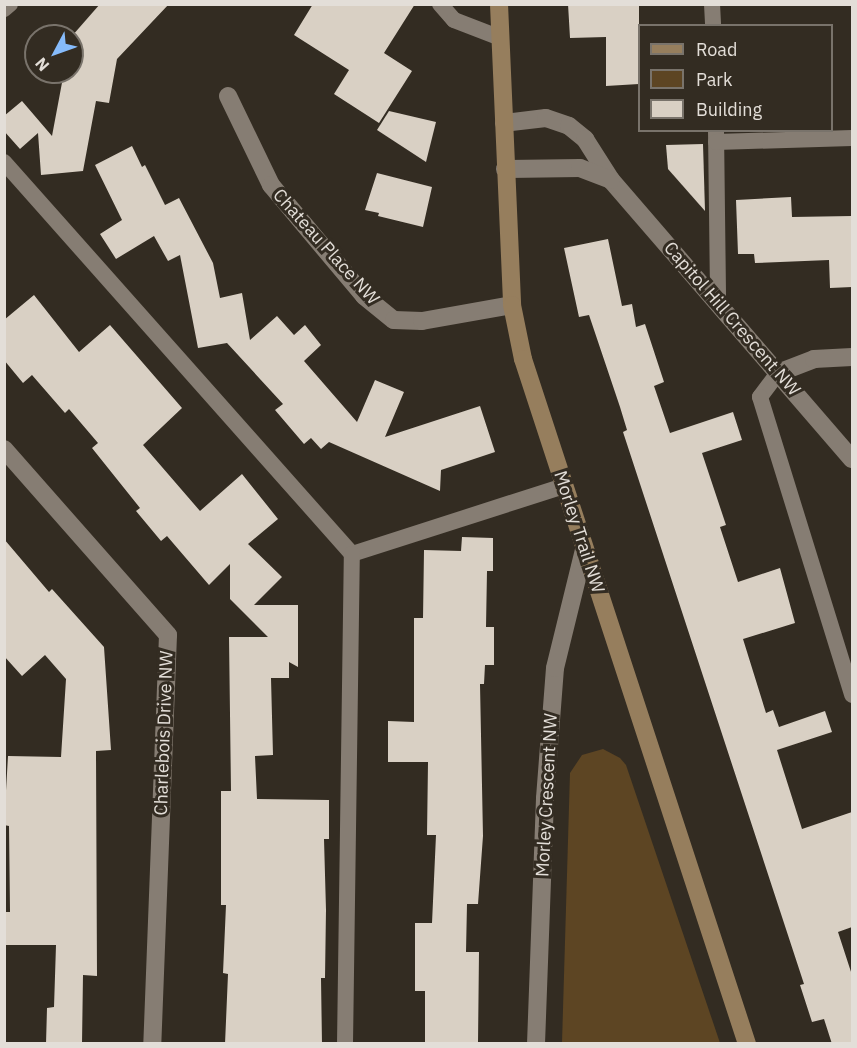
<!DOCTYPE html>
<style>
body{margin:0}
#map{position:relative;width:857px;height:1048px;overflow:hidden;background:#332c22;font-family:"IBM Plex Sans",sans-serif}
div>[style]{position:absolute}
.green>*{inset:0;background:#5d4523}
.building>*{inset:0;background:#d9d0c4}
.lane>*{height:16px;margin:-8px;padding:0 8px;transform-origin:8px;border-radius:8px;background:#867d73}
.street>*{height:18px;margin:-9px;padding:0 9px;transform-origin:9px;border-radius:9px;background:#867d73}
.secondary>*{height:18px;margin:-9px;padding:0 9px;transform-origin:9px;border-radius:9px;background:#967e5d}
span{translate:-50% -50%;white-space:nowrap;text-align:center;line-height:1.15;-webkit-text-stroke:6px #332c22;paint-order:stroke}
.street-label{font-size:18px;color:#e3ded8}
.frame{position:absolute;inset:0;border:6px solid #e3ded8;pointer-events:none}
.legend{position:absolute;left:638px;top:24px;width:195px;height:108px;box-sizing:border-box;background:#332c22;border:2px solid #79736b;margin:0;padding:8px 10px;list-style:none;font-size:18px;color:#e3ded8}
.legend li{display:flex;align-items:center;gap:12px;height:30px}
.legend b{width:30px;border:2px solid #79736b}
.north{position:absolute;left:24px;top:24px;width:60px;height:60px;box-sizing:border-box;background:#332c22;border:2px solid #79736b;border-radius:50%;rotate:229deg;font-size:16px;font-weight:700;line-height:24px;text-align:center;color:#e3ded8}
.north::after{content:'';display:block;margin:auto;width:21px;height:27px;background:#86bbfb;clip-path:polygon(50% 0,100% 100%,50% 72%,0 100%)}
</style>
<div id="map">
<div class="green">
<i style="clip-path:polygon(603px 749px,620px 758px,626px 765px,720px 1043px,562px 1043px,570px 773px,582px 755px)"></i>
</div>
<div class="building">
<i style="clip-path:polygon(100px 4px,169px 4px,117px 59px,109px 103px,96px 101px,83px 171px,41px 175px,38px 133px,20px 149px,4px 131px,4px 116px,22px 101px,52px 136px,64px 72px,72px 72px,72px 36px)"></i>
<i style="clip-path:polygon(313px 4px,415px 4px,384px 53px,412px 71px,379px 123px,334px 94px,349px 70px,294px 35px)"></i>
<i style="clip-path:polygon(568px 4px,639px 4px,639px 84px,606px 86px,606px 37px,570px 38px)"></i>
<i style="clip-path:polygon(389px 111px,436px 122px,426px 162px,377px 130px)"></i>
<i style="clip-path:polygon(703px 144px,705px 211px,668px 169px,666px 145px)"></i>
<i style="clip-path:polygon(132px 146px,142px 167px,145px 165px,165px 205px,179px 198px,213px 263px,220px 298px,242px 293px,250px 340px,277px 316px,294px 335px,305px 325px,321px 345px,304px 361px,357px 422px,375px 380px,404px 392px,385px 437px,480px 406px,495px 452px,441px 470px,440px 491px,329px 442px,321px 449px,311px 438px,304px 444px,275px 410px,283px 404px,227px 343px,198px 348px,180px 255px,168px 261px,154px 236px,116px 259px,100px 234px,122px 220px,95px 165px)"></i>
<i style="clip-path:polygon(377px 173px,432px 187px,423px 227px,378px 216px,379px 213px,365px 210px)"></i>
<i style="clip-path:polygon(791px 197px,792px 217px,852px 216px,852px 287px,830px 288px,829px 260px,755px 263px,754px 254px,738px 254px,736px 200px)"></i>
<i style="clip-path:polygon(608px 239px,622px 306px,632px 304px,636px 327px,645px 324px,664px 382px,654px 386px,670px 433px,733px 412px,742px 440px,702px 453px,726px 525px,720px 527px,738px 582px,780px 568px,795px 623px,743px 639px,766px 713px,773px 710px,779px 727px,825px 711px,832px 732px,777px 750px,802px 829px,852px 812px,852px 927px,838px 932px,852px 975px,852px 1044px,832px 1044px,824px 1019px,812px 1022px,800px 985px,804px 984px,623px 432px,627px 430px,620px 407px,589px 315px,579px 317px,564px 248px)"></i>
<i style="clip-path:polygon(34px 295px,79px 352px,110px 325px,182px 408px,143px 445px,200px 511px,242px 474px,278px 519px,248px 544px,282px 577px,254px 605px,298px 605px,298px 667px,289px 662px,289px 678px,271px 678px,273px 755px,255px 756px,257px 799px,329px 800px,329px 839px,324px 839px,326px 910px,325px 978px,321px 978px,322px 1044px,225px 1044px,228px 974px,223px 973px,226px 905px,221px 905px,221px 791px,231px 791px,229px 637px,268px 637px,230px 599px,230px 564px,209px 585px,167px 536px,161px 541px,136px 511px,140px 508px,92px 448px,98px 443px,69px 409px,65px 413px,32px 375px,23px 383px,4px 360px,4px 320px)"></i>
<i style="clip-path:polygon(462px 537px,493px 538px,493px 571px,487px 571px,486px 627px,494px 627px,494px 665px,485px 665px,484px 684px,480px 684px,483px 836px,478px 904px,467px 904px,466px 952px,479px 952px,478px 1044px,425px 1044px,425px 991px,415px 991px,415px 923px,432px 923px,436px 835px,427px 835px,428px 762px,388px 762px,388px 721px,414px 722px,414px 618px,423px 618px,424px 550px,461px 551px)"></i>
<i style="clip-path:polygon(4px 539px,49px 592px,52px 589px,104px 647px,111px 750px,96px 751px,97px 976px,83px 975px,82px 1044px,46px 1044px,47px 1008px,54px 1007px,56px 945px,4px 945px,4px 912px,10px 912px,9px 826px,4px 825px,8px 756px,61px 757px,66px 679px,45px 655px,22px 676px,4px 656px)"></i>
</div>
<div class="lane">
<i style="left:440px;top:4px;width:21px;rotate:49deg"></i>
<i style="left:454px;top:20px;width:50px;rotate:21deg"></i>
<i style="left:712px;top:4px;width:22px;rotate:87deg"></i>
<i style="left:4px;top:9px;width:8px;rotate:-40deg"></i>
<i style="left:716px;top:130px;width:173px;rotate:89.3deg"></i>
<i style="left:716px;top:142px;width:136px;rotate:-1.7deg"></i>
<i style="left:4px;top:162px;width:524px;rotate:48.4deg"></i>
<i style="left:352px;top:554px;width:223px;rotate:-17.8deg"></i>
<i style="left:778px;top:373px;width:30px;rotate:127deg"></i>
<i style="left:760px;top:397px;width:312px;rotate:72.8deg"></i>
<i style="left:345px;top:1044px;width:490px;rotate:-89.2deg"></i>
</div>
<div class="street">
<i style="left:228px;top:96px;width:99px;rotate:64.2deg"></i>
<i style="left:271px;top:185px;width:145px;rotate:50deg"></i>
<i style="left:364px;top:296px;width:38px;rotate:39deg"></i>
<i style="left:394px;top:320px;width:28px;rotate:2deg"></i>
<i style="left:422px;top:321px;width:91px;rotate:-10.1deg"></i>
<i style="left:504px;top:123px;width:42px;rotate:-6.8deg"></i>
<i style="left:546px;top:118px;width:24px;rotate:19deg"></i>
<i style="left:569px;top:126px;width:21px;rotate:39deg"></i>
<i style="left:585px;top:139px;width:49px;rotate:57.6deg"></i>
<i style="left:611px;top:180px;width:369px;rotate:49.2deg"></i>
<i style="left:505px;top:169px;width:75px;rotate:-0.8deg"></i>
<i style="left:580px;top:168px;width:33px;rotate:21deg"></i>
<i style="left:778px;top:373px;width:39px;rotate:-21deg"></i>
<i style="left:814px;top:359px;width:38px;rotate:-3deg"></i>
<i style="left:4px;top:449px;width:248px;rotate:48.6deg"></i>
<i style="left:168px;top:635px;width:409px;rotate:92.2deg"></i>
<i style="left:536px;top:1044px;width:246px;rotate:-87.9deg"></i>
<i style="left:545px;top:798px;width:130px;rotate:-85.6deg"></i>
<i style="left:555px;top:668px;width:122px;rotate:-76.2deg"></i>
</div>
<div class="secondary">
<i style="left:499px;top:4px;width:301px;rotate:87.5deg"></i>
<i style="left:512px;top:305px;width:55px;rotate:78.5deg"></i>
<i style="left:523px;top:359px;width:721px;rotate:71.89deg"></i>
</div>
<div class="street-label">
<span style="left:326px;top:247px;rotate:48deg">Chateau Place NW</span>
<span style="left:732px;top:319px;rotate:49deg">Capitol Hill Crescent NW</span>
<span style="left:579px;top:532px;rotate:72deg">Morley Trail NW</span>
<span style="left:164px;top:733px;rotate:-88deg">Charlebois Drive NW</span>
<span style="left:547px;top:795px;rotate:-87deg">Morley Crescent NW</span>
</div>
<div class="frame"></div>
<ul class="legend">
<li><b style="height:8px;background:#967e5d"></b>Road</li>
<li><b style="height:16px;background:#5d4523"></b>Park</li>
<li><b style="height:16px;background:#d9d0c4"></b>Building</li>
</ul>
<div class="north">N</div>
</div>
